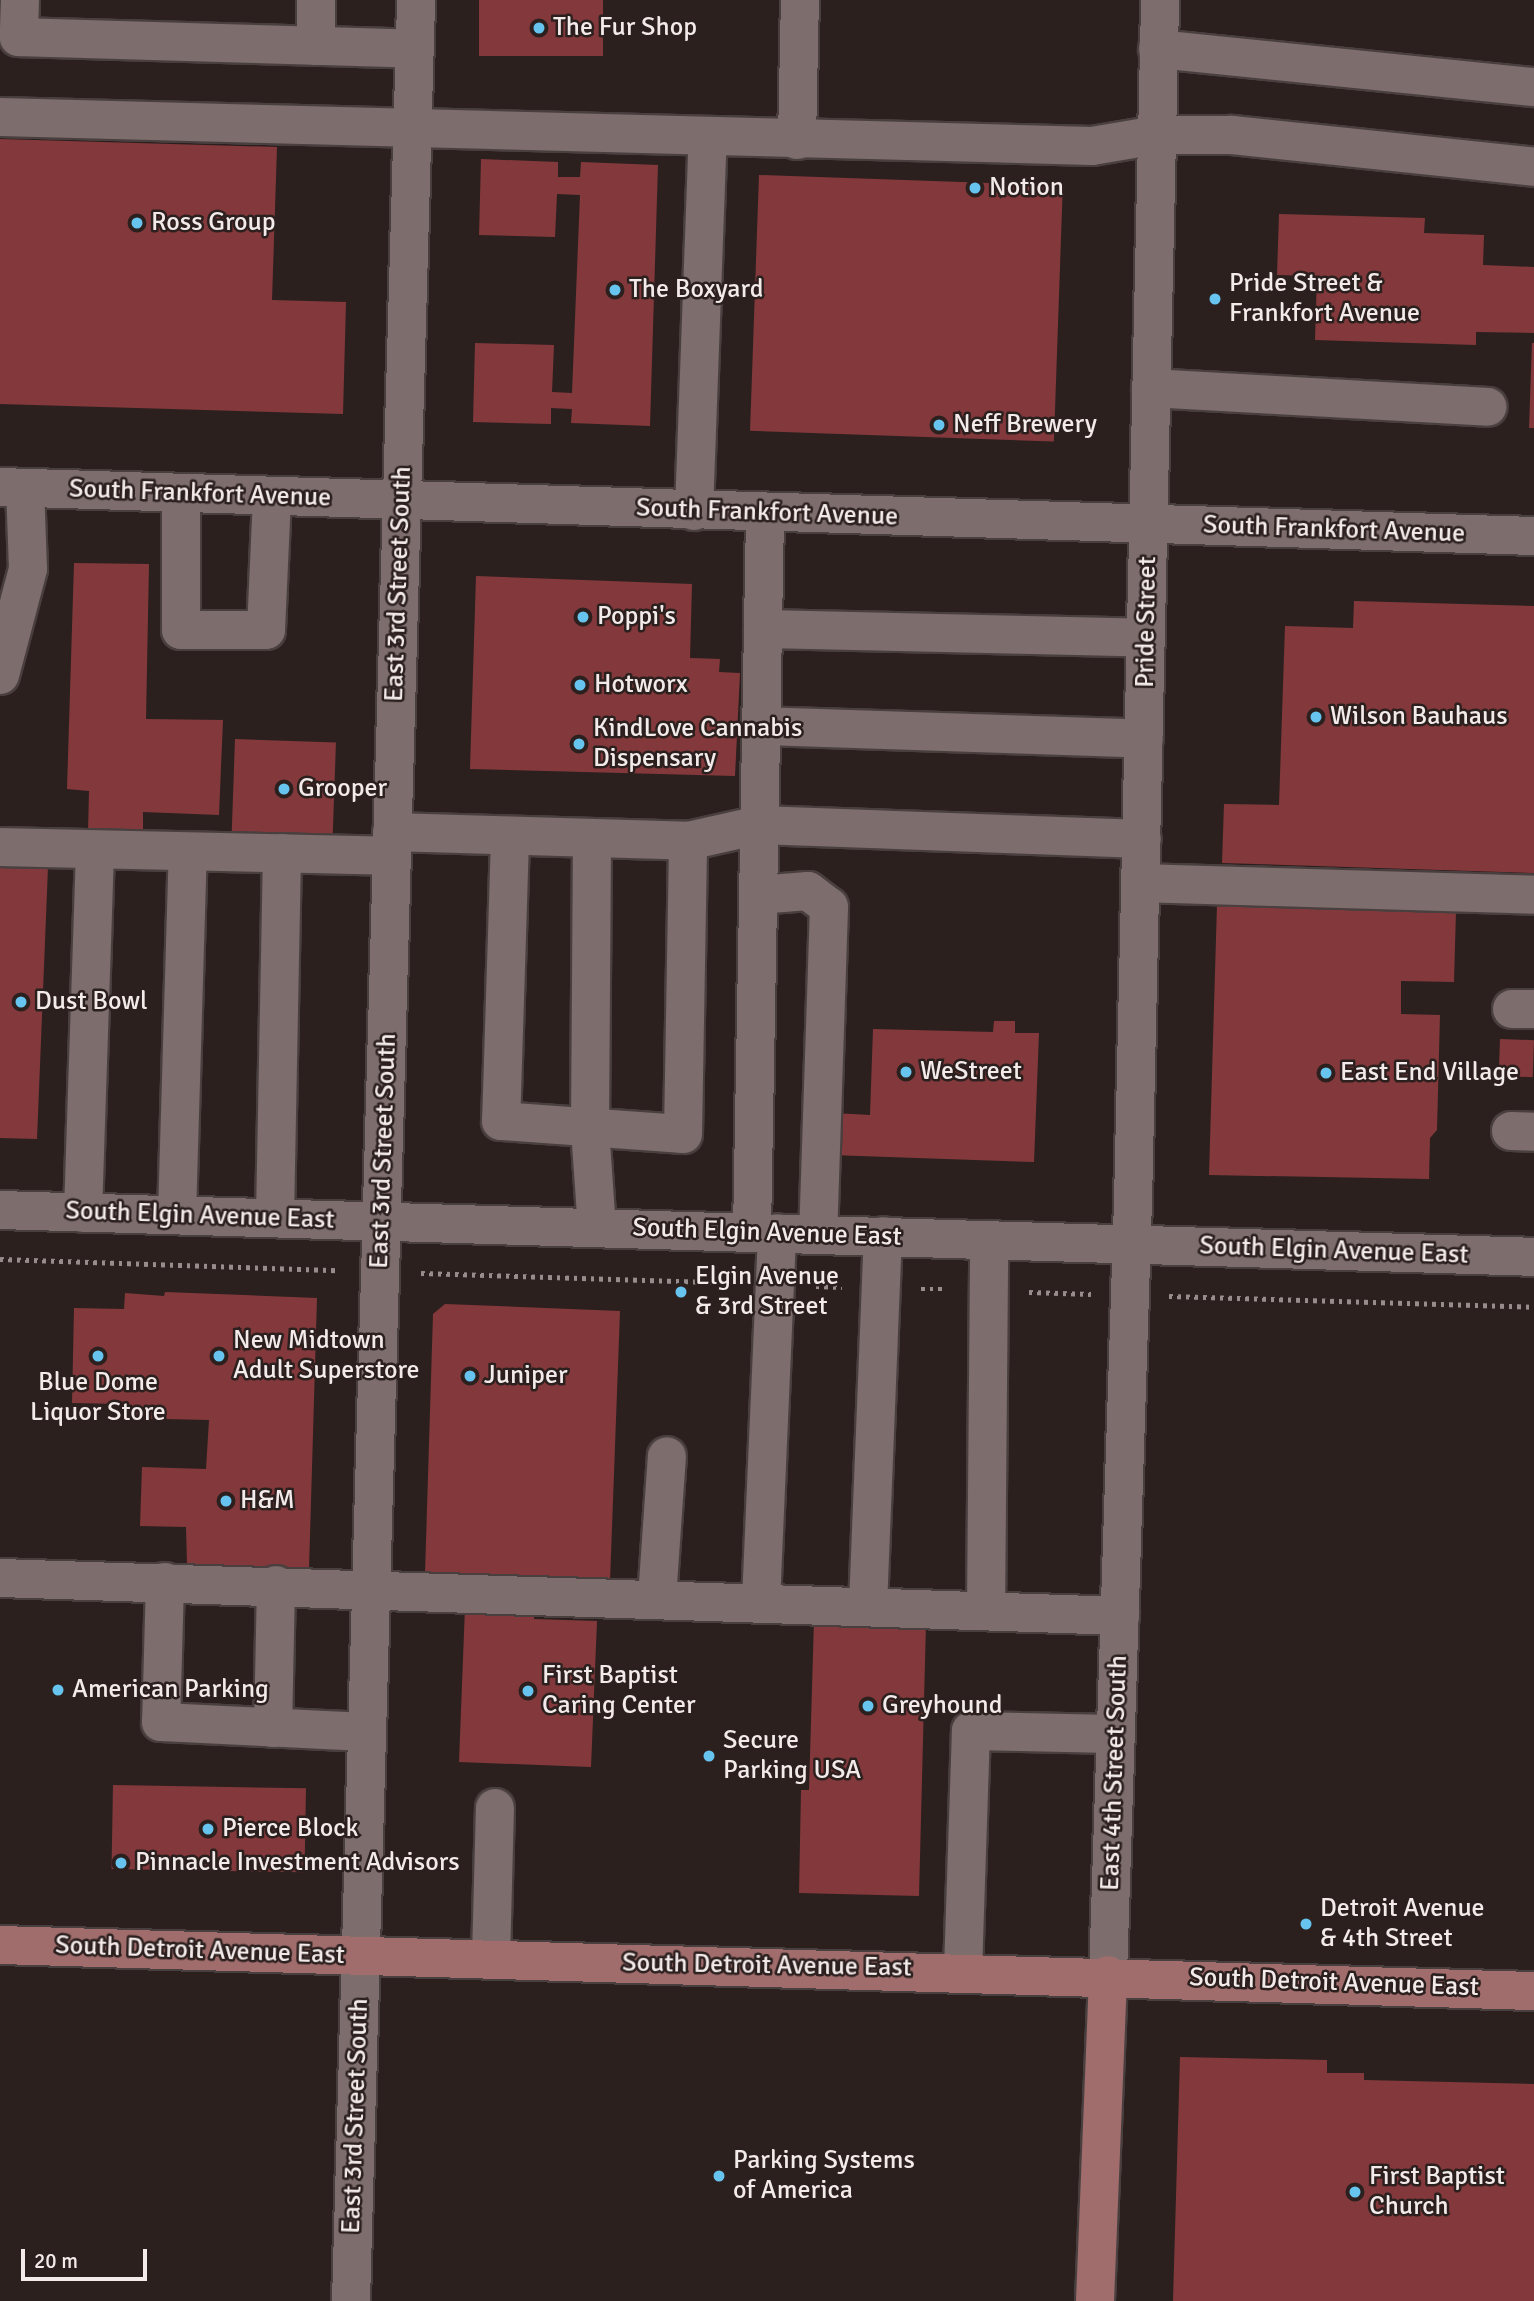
<!DOCTYPE html>
<style>
body{margin:0}
#map{position:relative;width:1534px;height:2301px;overflow:hidden;background:#2c201f;font-family:Signika,sans-serif}
div>[style]{position:absolute}
.building>*{inset:0;background:#83393b;transform-origin:0 0}
.path>*{height:4.5px;margin-top:-2.25px;transform-origin:0;background:repeating-linear-gradient(90deg,#978d8c 0 3.5px,transparent 0 8.5px)}
.roads{filter:drop-shadow(2px 0 #4a3f3f) drop-shadow(-2px 0 #4a3f3f) drop-shadow(0 2px #4a3f3f) drop-shadow(0 -2px #4a3f3f)}
.minor>*{height:38px;margin:-19px;padding:0 19px;transform-origin:19px;border-radius:19px;background:#7d6e6d}
.major>*{height:38px;margin:-19px;padding:0 19px;transform-origin:19px;border-radius:19px;background:#a06d6c}
.dots>*{width:19px;height:19px;translate:-50% -50%;box-sizing:border-box;border:4px solid #2c201f;border-radius:50%}
span{translate:-50% -50%;white-space:nowrap;text-align:center;line-height:1.15;-webkit-text-stroke:5px #2c201f;paint-order:stroke}
.poi-label{font-size:26px;color:#f3eaea}
.left{translate:0 -50%;text-align:left}
.street-label{font-size:26px;color:#f3eaea}
.scale{position:absolute;left:21px;top:2249px;width:126px;height:32px;box-sizing:border-box;border:4px solid #f3eaea;border-top:0;padding-left:9px;font-size:21px;line-height:24px;white-space:nowrap;color:#f3eaea;-webkit-text-stroke:5px #2c201f;paint-order:stroke}
</style>
<div id="map">
<div class="building">
<i style="left:479px;top:0;width:124px;height:56px"></i>
<i style="clip-path:polygon(0 139px,277px 147px,272px 300px,346px 302px,343px 414px,0 404px)"></i>
<i style="clip-path:polygon(481px 159px,558px 162px,558px 177px,580px 177px,581px 162px,658px 165px,650px 426px,571px 423px,572px 409px,551px 408px,551px 424px,473px 422px,475px 343px,554px 345px,552px 392px,572px 393px,580px 195px,557px 194px,555px 237px,479px 235px)"></i>
<i style="left:759px;top:175px;width:304px;height:256px;rotate:2deg"></i>
<i style="clip-path:polygon(1279px 214px,1425px 218px,1424px 233px,1484px 235px,1483px 265px,1534px 267px,1534px 333px,1476px 332px,1476px 345px,1315px 340px,1317px 276px,1277px 275px)"></i>
<i style="clip-path:polygon(1532px 343px,1534px 343px,1534px 428px,1529px 428px)"></i>
<i style="clip-path:polygon(74px 563px,149px 564px,146px 719px,223px 720px,219px 815px,143px 812px,143px 834px,88px 833px,89px 791px,67px 789px)"></i>
<i style="clip-path:polygon(476px 576px,692px 584px,690px 658px,720px 659px,719px 672px,740px 673px,735px 776px,470px 769px)"></i>
<i style="clip-path:polygon(1354px 601px,1534px 606px,1534px 873px,1222px 863px,1224px 804px,1279px 805px,1285px 626px,1353px 628px)"></i>
<i style="left:235px;top:739px;width:101px;height:98px;rotate:2deg"></i>
<i style="clip-path:polygon(0 866px,48px 867px,37px 1139px,0 1138px)"></i>
<i style="clip-path:polygon(1217px 905px,1456px 911px,1454px 982px,1401px 981px,1401px 1014px,1440px 1015px,1437px 1130px,1430px 1138px,1429px 1179px,1209px 1175px)"></i>
<i style="clip-path:polygon(994px 1021px,1015px 1021px,1015px 1033px,1039px 1033px,1034px 1162px,831px 1155px,833px 1113px,870px 1115px,873px 1029px,993px 1032px)"></i>
<i style="left:1500px;top:1039px;width:34px;height:37px;rotate:2deg"></i>
<i style="clip-path:polygon(165px 1292px,317px 1298px,309px 1569px,187px 1564px,186px 1527px,140px 1526px,142px 1467px,206px 1469px,209px 1420px,123px 1418px,122px 1404px,72px 1403px,74px 1308px,124px 1309px,125px 1293px,164px 1296px)"></i>
<i style="clip-path:polygon(445px 1304px,620px 1311px,610px 1581px,425px 1574px,433px 1314px)"></i>
<i style="clip-path:polygon(465px 1607px,534px 1610px,534px 1619px,597px 1621px,591px 1767px,459px 1762px)"></i>
<i style="clip-path:polygon(814px 1620px,926px 1623px,919px 1896px,799px 1893px,801px 1790px,809px 1790px)"></i>
<i style="left:113px;top:1785px;width:193px;height:84px;rotate:1deg"></i>
<i style="clip-path:polygon(1180px 2057px,1327px 2060px,1327px 2073px,1364px 2073px,1364px 2080px,1534px 2084px,1534px 2301px,1173px 2301px)"></i>
</div>
<div class="path">
<i style="left:0;top:1259px;width:338px;rotate:1.9deg"></i>
<i style="left:421px;top:1273px;width:313px;rotate:1.8deg"></i>
<i style="left:816px;top:1286px;width:26px;rotate:2deg"></i>
<i style="left:921px;top:1289px;width:26px"></i>
<i style="left:1029px;top:1292px;width:62px;rotate:1.8deg"></i>
<i style="left:1169px;top:1296px;width:365px;rotate:1.7deg"></i>
</div>
<div class="roads">
<div class="minor">
<i style="left:20px;top:0;width:37px;rotate:92deg"></i>
<i style="left:19px;top:37px;width:395px;rotate:1.7deg"></i>
<i style="left:316px;top:46px;width:46px;rotate:-90deg"></i>
<i style="left:1158px;top:49px;width:378px;rotate:5.8deg"></i>
<i style="left:0;top:117px;width:1092px;rotate:1.52deg"></i>
<i style="left:1092px;top:146px;width:66px;rotate:-9.6deg"></i>
<i style="left:1157px;top:135px;width:75px"></i>
<i style="left:1232px;top:135px;width:304px;rotate:6deg"></i>
<i style="left:797px;top:140px;width:140px;rotate:-88.8deg"></i>
<i style="left:1151px;top:388px;width:337px;rotate:3.2deg"></i>
<i style="left:0;top:487px;width:1535px;rotate:1.83deg"></i>
<i style="left:181px;top:493px;width:137px;rotate:90deg"></i>
<i style="left:181px;top:630px;width:85px"></i>
<i style="left:266px;top:630px;width:133px;rotate:-87.4deg"></i>
<i style="left:694px;top:511px;width:373px;rotate:-87.9deg"></i>
<i style="left:763px;top:629px;width:383px;rotate:1.3deg"></i>
<i style="left:0;top:675px;width:110px;rotate:-75.2deg"></i>
<i style="left:28px;top:569px;width:81px;rotate:-92.1deg"></i>
<i style="left:761px;top:726px;width:383px;rotate:1.9deg"></i>
<i style="left:392px;top:832px;width:296px;rotate:1.7deg"></i>
<i style="left:688px;top:841px;width:73px;rotate:-12.7deg"></i>
<i style="left:759px;top:825px;width:383px;rotate:2.1deg"></i>
<i style="left:510px;top:839px;width:282px;rotate:91.8deg"></i>
<i style="left:501px;top:1121px;width:182px;rotate:4.1deg"></i>
<i style="left:683px;top:1134px;width:293px;rotate:-89deg"></i>
<i style="left:592px;top:841px;width:288px;rotate:90.4deg"></i>
<i style="left:590px;top:1129px;width:99px;rotate:86deg"></i>
<i style="left:0;top:847px;width:392px;rotate:1.3deg"></i>
<i style="left:1141px;top:883px;width:393px;rotate:1.7deg"></i>
<i style="left:758px;top:895px;width:50px;rotate:-4.6deg"></i>
<i style="left:808px;top:891px;width:26px;rotate:37deg"></i>
<i style="left:829px;top:907px;width:327px;rotate:91.9deg"></i>
<i style="left:1512px;top:1009px;width:22px"></i>
<i style="left:1511px;top:1131px;width:23px;rotate:2deg"></i>
<i style="left:0;top:1210px;width:1535px;rotate:1.75deg"></i>
<i style="left:83px;top:1213px;width:363px;rotate:-88.1deg"></i>
<i style="left:177px;top:1215px;width:363px;rotate:-88.3deg"></i>
<i style="left:275px;top:1218px;width:365px;rotate:-88.9deg"></i>
<i style="left:752px;top:1232px;width:719px;rotate:-88.96deg"></i>
<i style="left:0;top:1578px;width:1121px;rotate:1.94deg"></i>
<i style="left:165px;top:1582px;width:140px;rotate:91.6deg"></i>
<i style="left:161px;top:1722px;width:206px;rotate:2.8deg"></i>
<i style="left:657px;top:1598px;width:142px;rotate:-86deg"></i>
<i style="left:761px;top:1602px;width:369px;rotate:-87.5deg"></i>
<i style="left:868px;top:1606px;width:370px;rotate:-87.7deg"></i>
<i style="left:986px;top:1611px;width:371px;rotate:-89.5deg"></i>
<i style="left:273px;top:1728px;width:143px;rotate:-88.8deg"></i>
<i style="left:491px;top:1959px;width:151px;rotate:-88.5deg"></i>
<i style="left:963px;top:1971px;width:240px;rotate:-88.1deg"></i>
<i style="left:971px;top:1731px;width:145px;rotate:1.2deg"></i>
<i style="left:1108px;top:1975px;width:772px;rotate:-88.15deg"></i>
<i style="left:1133px;top:1203px;width:1203px;rotate:-88.71deg"></i>
<i style="left:351px;top:2301px;width:2302px;rotate:-88.38deg"></i>
</div>
<div class="major">
<i style="left:0;top:1945px;width:1535px;rotate:1.72deg"></i>
<i style="left:1095px;top:2301px;width:326px;rotate:-87.7deg"></i>
</div>
</div>
<div class="dots">
<i style="left:539px;top:28px;background:#67c4ef"></i>
<i style="left:975px;top:188px;background:#67c4ef"></i>
<i style="left:137px;top:223px;background:#67c4ef"></i>
<i style="left:615px;top:290px;background:#67c4ef"></i>
<i style="left:1215px;top:299px;background:#67c4ef"></i>
<i style="left:939px;top:425px;background:#67c4ef"></i>
<i style="left:583px;top:617px;background:#67c4ef"></i>
<i style="left:580px;top:685px;background:#67c4ef"></i>
<i style="left:1316px;top:717px;background:#67c4ef"></i>
<i style="left:579px;top:744px;background:#67c4ef"></i>
<i style="left:284px;top:789px;background:#67c4ef"></i>
<i style="left:21px;top:1002px;background:#67c4ef"></i>
<i style="left:906px;top:1072px;background:#67c4ef"></i>
<i style="left:1326px;top:1073px;background:#67c4ef"></i>
<i style="left:681px;top:1292px;background:#67c4ef"></i>
<i style="left:98px;top:1356px;background:#67c4ef"></i>
<i style="left:219px;top:1356px;background:#67c4ef"></i>
<i style="left:470px;top:1376px;background:#67c4ef"></i>
<i style="left:226px;top:1501px;background:#67c4ef"></i>
<i style="left:58px;top:1690px;background:#67c4ef"></i>
<i style="left:528px;top:1691px;background:#67c4ef"></i>
<i style="left:868px;top:1706px;background:#67c4ef"></i>
<i style="left:709px;top:1756px;background:#67c4ef"></i>
<i style="left:208px;top:1829px;background:#67c4ef"></i>
<i style="left:121px;top:1863px;background:#67c4ef"></i>
<i style="left:1306px;top:1924px;background:#67c4ef"></i>
<i style="left:719px;top:2176px;background:#67c4ef"></i>
<i style="left:1355px;top:2192px;background:#67c4ef"></i>
</div>
<div class="poi-label">
<span class="left" style="left:553px;top:28px">The Fur Shop</span>
<span class="left" style="left:989px;top:188px">Notion</span>
<span class="left" style="left:151px;top:223px">Ross Group</span>
<span class="left" style="left:1229px;top:299px">Pride Street &amp;<br>Frankfort Avenue</span>
<span class="left" style="left:629px;top:290px">The Boxyard</span>
<span class="left" style="left:953px;top:425px">Neff Brewery</span>
<span class="left" style="left:597px;top:617px">Poppi's</span>
<span class="left" style="left:594px;top:685px">Hotworx</span>
<span class="left" style="left:1330px;top:717px">Wilson Bauhaus</span>
<span class="left" style="left:593px;top:744px">KindLove Cannabis<br>Dispensary</span>
<span class="left" style="left:298px;top:789px">Grooper</span>
<span class="left" style="left:35px;top:1002px">Dust Bowl</span>
<span class="left" style="left:920px;top:1072px">WeStreet</span>
<span class="left" style="left:1340px;top:1073px">East End Village</span>
<span class="left" style="left:695px;top:1292px">Elgin Avenue<br>&amp; 3rd Street</span>
<span class="left" style="left:233px;top:1356px">New Midtown<br>Adult Superstore</span>
<span class="left" style="left:484px;top:1376px">Juniper</span>
<span style="left:98px;top:1398px">Blue Dome<br>Liquor Store</span>
<span class="left" style="left:240px;top:1501px">H&amp;M</span>
<span class="left" style="left:542px;top:1691px">First Baptist<br>Caring Center</span>
<span class="left" style="left:72px;top:1690px">American Parking</span>
<span class="left" style="left:882px;top:1706px">Greyhound</span>
<span class="left" style="left:723px;top:1756px">Secure<br>Parking USA</span>
<span class="left" style="left:222px;top:1829px">Pierce Block</span>
<span class="left" style="left:135px;top:1863px">Pinnacle Investment Advisors</span>
<span class="left" style="left:1320px;top:1924px">Detroit Avenue<br>&amp; 4th Street</span>
<span class="left" style="left:733px;top:2176px">Parking Systems<br>of America</span>
<span class="left" style="left:1369px;top:2192px">First Baptist<br>Church</span>
</div>
<div class="street-label">
<span style="left:200px;top:494px;rotate:2deg">South Frankfort Avenue</span>
<span style="left:767px;top:513px;rotate:2deg">South Frankfort Avenue</span>
<span style="left:1334px;top:530px;rotate:2deg">South Frankfort Avenue</span>
<span style="left:399px;top:584px;rotate:-88deg">East 3rd Street South</span>
<span style="left:1147px;top:622px;rotate:-89deg">Pride Street</span>
<span style="left:384px;top:1151px;rotate:-88deg">East 3rd Street South</span>
<span style="left:200px;top:1216px;rotate:2deg">South Elgin Avenue East</span>
<span style="left:767px;top:1233px;rotate:2deg">South Elgin Avenue East</span>
<span style="left:1334px;top:1251px;rotate:2deg">South Elgin Avenue East</span>
<span style="left:1115px;top:1773px;rotate:-88deg">East 4th Street South</span>
<span style="left:200px;top:1951px;rotate:2deg">South Detroit Avenue East</span>
<span style="left:767px;top:1966px;rotate:1deg">South Detroit Avenue East</span>
<span style="left:1334px;top:1983px;rotate:2deg">South Detroit Avenue East</span>
<span style="left:356px;top:2116px;rotate:-88deg">East 3rd Street South</span>
</div>
<div class="scale">20 m</div>
</div>
